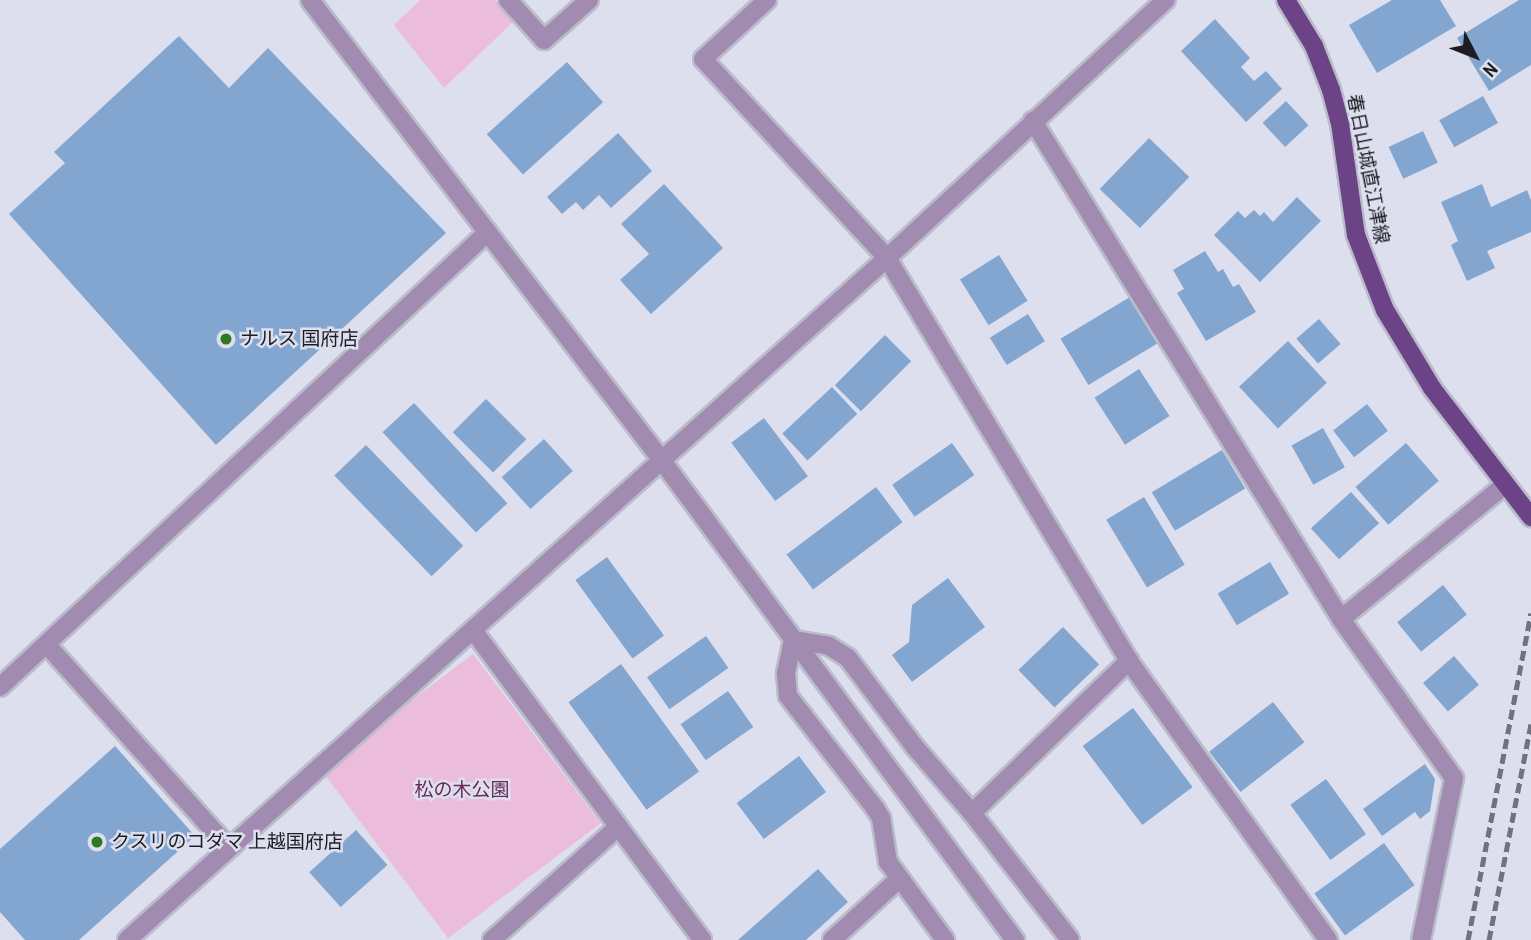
<!DOCTYPE html>
<meta charset="utf-8">
<style>
body{margin:0}
#map{position:relative;width:1531px;height:940px;overflow:hidden;background:#dddfef;font-family:"Archivo Narrow","Noto Sans JP",sans-serif}
div>[style]{position:absolute}
.green>*{inset:0;background:#ebbcdb;transform-origin:0 0}
.building>*{inset:0;background:#83a6d1;transform-origin:0 0}
.roads{filter:drop-shadow(2px 0 #babcca) drop-shadow(-2px 0 #babcca) drop-shadow(0 2px #babcca) drop-shadow(0 -2px #babcca)}
.minor>*{height:18px;margin:-9px;padding:0 9px;transform-origin:9px;border-radius:9px;background:#a18bb1}
.major>*{height:18px;margin:-9px;padding:0 9px;transform-origin:9px;border-radius:9px;background:#6c4386}
.rail>*{height:5px;margin-top:-2.5px;transform-origin:0;background:repeating-linear-gradient(90deg,#71727d 0 10px,transparent 0 15px)}
.dots>*{width:19px;height:19px;translate:-50% -50%;box-sizing:border-box;border:4px solid #dddfef;border-radius:50%}
span{translate:-50% -50%;white-space:nowrap;text-align:center;line-height:1.15;-webkit-text-stroke:5px #dddfef;paint-order:stroke}
.street-label{font-size:19px;color:#1c1c22}
.poi-label{font-size:19px;color:#1c1c22}
.left{translate:0 -50%;text-align:left}
.park-label{font-size:19px;color:#682b57}
.north{position:absolute;left:1440px;top:21px;width:70px;height:70px;-webkit-text-stroke:5px #dddfef;paint-order:stroke;rotate:132deg;font-size:19px;font-weight:700;line-height:28px;text-align:center;color:#1c1c22}
.north::after{content:'';display:block;margin:auto;width:24px;height:32px;background:#1c1c22;clip-path:polygon(50% 0,100% 100%,50% 72%,0 100%)}
</style>
<div id="map">
<div class="green">
<i style="clip-path:polygon(420px 0,495px 0,514px 21px,444px 88px,394px 25px)"></i>
<i style="left:473px;top:654px;width:212px;height:191px;rotate:53deg"></i>
</div>
<div class="building">
<i style="clip-path:polygon(1392px 0,1440px 0,1456px 26px,1377px 73px,1349px 25px)"></i>
<i style="clip-path:polygon(1519px 0,1531px 0,1531px 65px,1489px 91px,1457px 38px)"></i>
<i style="clip-path:polygon(1215px 19px,1250px 58px,1241px 67px,1254px 81px,1266px 71px,1282px 89px,1246px 122px,1181px 51px)"></i>
<i style="clip-path:polygon(179px 36px,229px 88px,268px 48px,446px 233px,216px 445px,9px 214px,65px 163px,54px 152px)"></i>
<i style="left:567px;top:62px;width:54px;height:108px;rotate:48deg"></i>
<i style="left:1483px;top:96px;width:31px;height:50px;rotate:61deg"></i>
<i style="left:1286px;top:101px;width:33px;height:32px;rotate:47deg"></i>
<i style="left:1423px;top:131px;width:35px;height:38px;rotate:65deg"></i>
<i style="clip-path:polygon(618px 133px,652px 171px,611px 208px,599px 195px,583px 210px,576px 202px,562px 214px,547px 197px)"></i>
<i style="left:1149px;top:138px;width:56px;height:71px;rotate:44deg"></i>
<i style="clip-path:polygon(664px 184px,723px 248px,651px 314px,620px 280px,649px 254px,621px 224px)"></i>
<i style="clip-path:polygon(1482px 184px,1491px 207px,1527px 190px,1531px 200px,1531px 232px,1487px 251px,1495px 268px,1467px 281px,1451px 245px,1458px 241px,1441px 202px)"></i>
<i style="clip-path:polygon(1297px 197px,1321px 221px,1260px 282px,1214px 235px,1238px 211px,1245px 218px,1254px 210px,1260px 216px,1264px 212px,1273px 222px)"></i>
<i style="clip-path:polygon(1205px 251px,1218px 272px,1223px 269px,1233px 287px,1239px 284px,1256px 312px,1206px 341px,1177px 293px,1184px 289px,1173px 270px)"></i>
<i style="left:999px;top:255px;width:54px;height:46px;rotate:58deg"></i>
<i style="left:1130px;top:297px;width:54px;height:81px;rotate:59deg"></i>
<i style="left:1028px;top:314px;width:32px;height:45px;rotate:58deg"></i>
<i style="left:1319px;top:319px;width:33px;height:30px;rotate:49deg"></i>
<i style="left:885px;top:335px;width:37px;height:71px;rotate:45deg"></i>
<i style="left:1288px;top:341px;width:57px;height:67px;rotate:47deg"></i>
<i style="left:1139px;top:369px;width:56px;height:53px;rotate:57deg"></i>
<i style="left:832px;top:387px;width:37px;height:68px;rotate:47deg"></i>
<i style="left:486px;top:399px;width:57px;height:47px;rotate:45deg"></i>
<i style="left:414px;top:403px;width:137px;height:43px;rotate:47deg"></i>
<i style="left:1367px;top:404px;width:34px;height:43px;rotate:52deg"></i>
<i style="left:764px;top:418px;width:73px;height:41px;rotate:53deg"></i>
<i style="left:1323px;top:428px;width:45px;height:36px;rotate:61deg"></i>
<i style="left:544px;top:439px;width:43px;height:57px;rotate:48deg"></i>
<i style="left:952px;top:443px;width:39px;height:73px;rotate:55deg"></i>
<i style="left:1406px;top:443px;width:50px;height:67px;rotate:49deg"></i>
<i style="left:366px;top:445px;width:140px;height:44px;rotate:46deg"></i>
<i style="left:1222px;top:450px;width:45px;height:82px;rotate:59deg"></i>
<i style="left:876px;top:487px;width:44px;height:112px;rotate:53deg"></i>
<i style="left:1351px;top:492px;width:42px;height:54px;rotate:48deg"></i>
<i style="left:1144px;top:497px;width:79px;height:44px;rotate:59deg"></i>
<i style="left:607px;top:557px;width:97px;height:39px;rotate:54deg"></i>
<i style="left:1270px;top:562px;width:37px;height:61px;rotate:59deg"></i>
<i style="clip-path:polygon(948px 578px,985px 627px,912px 682px,892px 655px,909px 642px,912px 605px)"></i>
<i style="left:1443px;top:585px;width:38px;height:59px;rotate:51deg"></i>
<i style="left:1063px;top:627px;width:52px;height:62px;rotate:46deg"></i>
<i style="left:706px;top:636px;width:39px;height:72px;rotate:55deg"></i>
<i style="left:1454px;top:656px;width:38px;height:41px;rotate:49deg"></i>
<i style="left:621px;top:664px;width:133px;height:65px;rotate:54deg"></i>
<i style="left:728px;top:691px;width:44px;height:58px;rotate:55deg"></i>
<i style="left:1273px;top:702px;width:51px;height:81px;rotate:52deg"></i>
<i style="left:1133px;top:708px;width:99px;height:63px;rotate:53deg"></i>
<i style="clip-path:polygon(115px 746px,195px 836px,79px 940px,25px 940px,0 912px,0 849px)"></i>
<i style="left:799px;top:756px;width:45px;height:78px;rotate:53deg"></i>
<i style="clip-path:polygon(1425px 764px,1435px 779px,1430px 811px,1420px 819px,1415px 812px,1382px 836px,1363px 809px)"></i>
<i style="left:1326px;top:779px;width:68px;height:44px;rotate:54deg"></i>
<i style="left:356px;top:830px;width:47px;height:63px;rotate:48deg"></i>
<i style="left:1384px;top:843px;width:52px;height:86px;rotate:54deg"></i>
<i style="clip-path:polygon(818px 869px,848px 902px,806px 940px,738px 940px)"></i>
</div>
<div class="roads">
<div class="minor">
<i style="left:310px;top:0;width:576px;rotate:52.61deg"></i>
<i style="left:660px;top:458px;width:599px;rotate:53.63deg"></i>
<i style="left:508px;top:0;width:54px;rotate:48deg"></i>
<i style="left:544px;top:40px;width:60px;rotate:-41.6deg"></i>
<i style="left:767px;top:0;width:87px;rotate:137.3deg"></i>
<i style="left:703px;top:59px;width:271px;rotate:47.2deg"></i>
<i style="left:887px;top:258px;width:470px;rotate:59deg"></i>
<i style="left:1129px;top:661px;width:343px;rotate:54.5deg"></i>
<i style="left:1033px;top:121px;width:586px;rotate:58.26deg"></i>
<i style="left:1341px;top:619px;width:195px;rotate:54.6deg"></i>
<i style="left:1454px;top:778px;width:165px;rotate:101.5deg"></i>
<i style="left:1341px;top:619px;width:213px;rotate:-39.3deg"></i>
<i style="left:473px;top:630px;width:385px;rotate:53.5deg"></i>
<i style="left:793px;top:640px;width:36px;rotate:9deg"></i>
<i style="left:829px;top:646px;width:22px;rotate:32deg"></i>
<i style="left:848px;top:658px;width:110px;rotate:53.1deg"></i>
<i style="left:914px;top:746px;width:89px;rotate:49.1deg"></i>
<i style="left:972px;top:813px;width:160px;rotate:52.3deg"></i>
<i style="left:793px;top:640px;width:35px;rotate:102deg"></i>
<i style="left:786px;top:674px;width:22px;rotate:85deg"></i>
<i style="left:788px;top:696px;width:142px;rotate:52.2deg"></i>
<i style="left:875px;top:808px;width:12px;rotate:59deg"></i>
<i style="left:881px;top:818px;width:45px;rotate:81deg"></i>
<i style="left:888px;top:862px;width:97px;rotate:53.8deg"></i>
<i style="left:47px;top:645px;width:271px;rotate:48.1deg"></i>
<i style="left:0;top:687px;width:667px;rotate:-43deg"></i>
<i style="left:972px;top:813px;width:219px;rotate:-44.1deg"></i>
<i style="left:127px;top:940px;width:1021px;rotate:-41.9deg"></i>
<i style="left:887px;top:258px;width:380px;rotate:-42.8deg"></i>
<i style="left:492px;top:940px;width:169px;rotate:-41.9deg"></i>
<i style="left:832px;top:940px;width:91px;rotate:-42.3deg"></i>
</div>
<div class="major">
<i style="left:1286px;top:0;width:54px;rotate:58.7deg"></i>
<i style="left:1314px;top:46px;width:47px;rotate:68.9deg"></i>
<i style="left:1331px;top:90px;width:34px;rotate:75deg"></i>
<i style="left:1340px;top:123px;width:113px;rotate:81.9deg"></i>
<i style="left:1356px;top:235px;width:80px;rotate:68.9deg"></i>
<i style="left:1385px;top:310px;width:91px;rotate:58.9deg"></i>
<i style="left:1432px;top:388px;width:163px;rotate:52.5deg"></i>
</div>
</div>
<div class="rail">
<i style="left:1468px;top:940px;width:333px;rotate:-79.1deg"></i>
<i style="left:1489px;top:940px;width:220px;rotate:-79deg"></i>
</div>
<div class="dots">
<i style="left:226px;top:339px;background:#2d791f"></i>
<i style="left:97px;top:842px;background:#2d791f"></i>
</div>
<div class="street-label">
<span style="left:1368px;top:169px;rotate:79deg">春日山城直江津線</span>
</div>
<div class="poi-label">
<span class="left" style="left:240px;top:339px">ナルス 国府店</span>
<span class="left" style="left:111px;top:842px">クスリのコダマ 上越国府店</span>
</div>
<div class="park-label">
<span style="left:462px;top:790px">松の木公園</span>
</div>
<div class="north">N</div>
</div>
